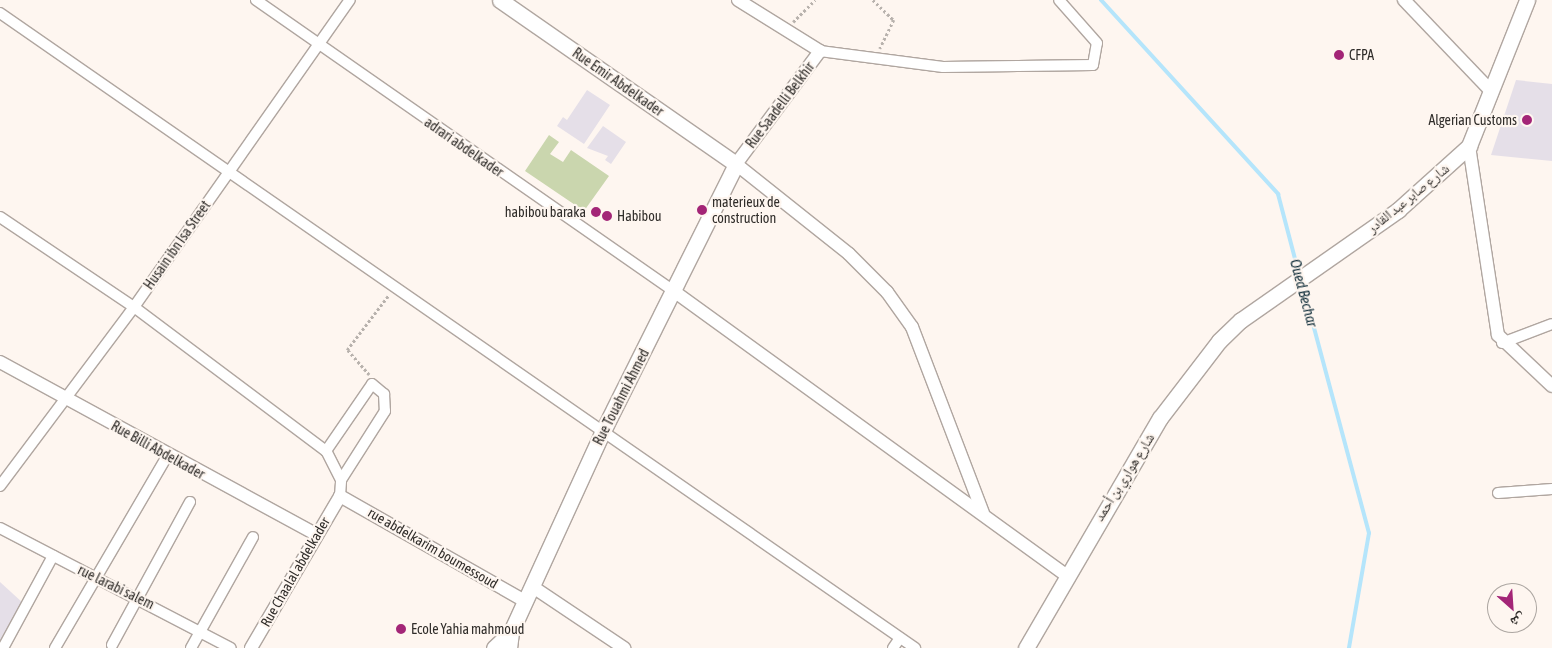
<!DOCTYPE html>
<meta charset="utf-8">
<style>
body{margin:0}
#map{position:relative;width:1552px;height:648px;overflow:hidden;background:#fef6f0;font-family:"Asap Condensed","Noto Naskh Arabic",sans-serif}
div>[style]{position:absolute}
.green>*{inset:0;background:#cad6ae}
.stream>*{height:4px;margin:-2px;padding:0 2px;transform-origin:2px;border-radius:2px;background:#b5e5fb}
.building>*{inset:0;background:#e5dfe8}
.path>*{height:2.5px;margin-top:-1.25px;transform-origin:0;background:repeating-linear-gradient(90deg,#b8b2ad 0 2.5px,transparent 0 5px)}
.roads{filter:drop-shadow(1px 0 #b0a6a0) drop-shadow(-1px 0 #b0a6a0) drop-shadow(0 1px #b0a6a0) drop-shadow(0 -1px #b0a6a0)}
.minor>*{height:10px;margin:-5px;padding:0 5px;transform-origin:5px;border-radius:5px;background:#fff}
.tertiary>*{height:12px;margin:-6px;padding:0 6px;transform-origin:6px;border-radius:6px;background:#fff}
.secondary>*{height:15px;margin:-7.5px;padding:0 7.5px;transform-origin:7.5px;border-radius:7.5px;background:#fff}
.dots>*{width:14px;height:14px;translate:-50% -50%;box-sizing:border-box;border:2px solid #fef6f0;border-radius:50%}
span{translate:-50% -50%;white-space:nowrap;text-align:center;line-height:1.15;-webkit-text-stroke:4.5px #fef6f0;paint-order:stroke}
.poi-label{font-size:14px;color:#302d2a}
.left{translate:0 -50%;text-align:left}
.right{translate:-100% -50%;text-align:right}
.street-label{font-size:14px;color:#302d2a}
.water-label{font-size:15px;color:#13303c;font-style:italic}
.north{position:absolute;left:1487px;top:583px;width:50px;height:50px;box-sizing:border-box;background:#fef6f0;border:1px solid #aca6a1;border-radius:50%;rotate:154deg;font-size:14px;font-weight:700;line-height:20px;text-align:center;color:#302d2a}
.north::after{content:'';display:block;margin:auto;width:18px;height:22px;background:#a32577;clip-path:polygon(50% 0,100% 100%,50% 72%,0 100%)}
</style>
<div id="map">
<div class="green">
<i style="clip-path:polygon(549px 135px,559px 142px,550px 154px,563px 162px,571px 150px,609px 176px,584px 211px,525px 171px)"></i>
</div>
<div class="stream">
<i style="left:1101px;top:0;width:263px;rotate:47.6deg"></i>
<i style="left:1278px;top:194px;width:83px;rotate:75.3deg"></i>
<i style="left:1302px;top:283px;width:259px;rotate:75deg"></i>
<i style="left:1369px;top:533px;width:117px;rotate:99.9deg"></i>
</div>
<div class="building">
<i style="clip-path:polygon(1516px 80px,1552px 84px,1552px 161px,1491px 155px)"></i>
<i style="clip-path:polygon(587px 90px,610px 105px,584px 144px,557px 126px,563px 117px,567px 120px)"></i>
<i style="clip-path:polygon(603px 126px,626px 142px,611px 164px,605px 160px,608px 156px,587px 148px)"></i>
<i style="clip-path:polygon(0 582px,23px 603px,0 645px)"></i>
</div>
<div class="path">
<i style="left:873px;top:0;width:29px;rotate:44deg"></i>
<i style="left:894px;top:20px;width:32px;rotate:116deg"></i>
<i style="left:793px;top:22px;width:31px;rotate:-45deg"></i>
<i style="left:369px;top:375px;width:33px;rotate:-131deg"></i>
<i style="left:347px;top:350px;width:68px;rotate:-52.8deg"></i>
</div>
<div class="roads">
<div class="minor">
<i style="left:256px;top:0;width:511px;rotate:34.87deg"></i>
<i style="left:0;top:13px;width:1114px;rotate:34.76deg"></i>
<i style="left:820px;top:51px;width:124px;rotate:7.4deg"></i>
<i style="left:943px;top:67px;width:150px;rotate:-0.8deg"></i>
<i style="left:1093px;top:65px;width:22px;rotate:-80deg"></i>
<i style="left:1097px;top:43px;width:57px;rotate:-131.5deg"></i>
<i style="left:0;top:217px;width:161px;rotate:33.9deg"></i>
<i style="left:134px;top:307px;width:240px;rotate:36.9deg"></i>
<i style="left:1502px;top:343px;width:53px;rotate:-20.8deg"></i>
<i style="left:0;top:486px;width:224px;rotate:-53.2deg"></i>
<i style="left:134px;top:307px;width:375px;rotate:-54.9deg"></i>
<i style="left:1498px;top:493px;width:54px;rotate:-4.2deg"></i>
<i style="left:340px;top:496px;width:16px;rotate:-86deg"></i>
<i style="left:341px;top:480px;width:33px;rotate:-117deg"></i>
<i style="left:326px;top:451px;width:81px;rotate:-55.5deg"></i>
<i style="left:372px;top:384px;width:16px;rotate:40deg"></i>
<i style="left:384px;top:394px;width:17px;rotate:87deg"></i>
<i style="left:385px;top:411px;width:82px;rotate:122.5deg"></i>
<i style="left:0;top:528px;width:260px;rotate:27.5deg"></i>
<i style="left:112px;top:645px;width:163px;rotate:-61.4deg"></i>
<i style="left:3px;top:648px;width:105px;rotate:-61.5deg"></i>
<i style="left:55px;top:648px;width:222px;rotate:-59.7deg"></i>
<i style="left:191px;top:648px;width:127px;rotate:-60.8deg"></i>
<i style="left:893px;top:648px;width:12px;rotate:-55deg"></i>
</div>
<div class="tertiary">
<i style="left:738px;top:0;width:97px;rotate:31.9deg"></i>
<i style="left:820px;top:51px;width:141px;rotate:126.6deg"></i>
<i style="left:736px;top:164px;width:144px;rotate:38.5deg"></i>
<i style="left:849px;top:254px;width:54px;rotate:45deg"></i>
<i style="left:887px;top:292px;width:43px;rotate:54.5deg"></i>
<i style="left:912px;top:327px;width:199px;rotate:69.1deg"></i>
<i style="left:1404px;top:0;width:124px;rotate:46.3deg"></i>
<i style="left:1469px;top:146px;width:191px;rotate:81.3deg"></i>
<i style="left:1498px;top:335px;width:74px;rotate:43.4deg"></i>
<i style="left:675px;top:292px;width:481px;rotate:35.9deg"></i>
<i style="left:0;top:362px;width:361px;rotate:28.6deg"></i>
<i style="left:533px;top:587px;width:110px;rotate:33.8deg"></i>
<i style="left:251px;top:648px;width:176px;rotate:-59.6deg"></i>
<i style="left:340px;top:496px;width:213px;rotate:29.6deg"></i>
</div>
<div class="secondary">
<i style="left:500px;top:0;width:287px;rotate:34.8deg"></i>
<i style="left:736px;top:164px;width:301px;rotate:116.5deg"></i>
<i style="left:602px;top:433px;width:219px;rotate:114.6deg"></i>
<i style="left:511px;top:632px;width:16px;rotate:97deg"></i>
<i style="left:494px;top:648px;width:23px;rotate:-43deg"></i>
<i style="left:1026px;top:648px;width:266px;rotate:-59.8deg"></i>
<i style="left:1160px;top:418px;width:97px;rotate:-52.5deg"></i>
<i style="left:1219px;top:341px;width:30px;rotate:-44deg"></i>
<i style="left:1241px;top:320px;width:192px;rotate:-35deg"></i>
<i style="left:1398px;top:210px;width:96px;rotate:-42deg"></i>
<i style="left:1469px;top:146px;width:157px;rotate:-68.3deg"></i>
</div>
</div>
<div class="dots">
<i style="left:1339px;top:55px;background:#a32577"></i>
<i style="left:1527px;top:120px;background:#a32577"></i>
<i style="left:702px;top:210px;background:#a32577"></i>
<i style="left:596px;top:212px;background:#a32577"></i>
<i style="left:607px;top:216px;background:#a32577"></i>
<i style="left:401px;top:629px;background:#a32577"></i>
</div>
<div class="poi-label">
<span class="left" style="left:1349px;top:55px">CFPA</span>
<span class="right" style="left:1517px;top:120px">Algerian Customs</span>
<span class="left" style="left:712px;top:210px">materieux de<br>construction</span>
<span class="right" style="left:586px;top:212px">habibou baraka</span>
<span class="left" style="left:617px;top:216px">Habibou</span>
<span class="left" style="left:411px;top:629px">Ecole Yahia mahmoud</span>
</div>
<div class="street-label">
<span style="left:618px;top:82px;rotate:35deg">Rue Emir Abdelkader</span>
<span style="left:780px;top:105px;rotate:-53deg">Rue Saadelli Belkhir</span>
<span style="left:464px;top:147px;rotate:35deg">adrari abdelkader</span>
<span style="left:1408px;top:198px;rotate:-39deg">شارع صابر عبد القادر</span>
<span style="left:177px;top:245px;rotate:-55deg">Husain ibn Isa Street</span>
<span style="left:621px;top:397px;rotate:-63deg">Rue Touahmi Ahmed</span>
<span style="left:158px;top:450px;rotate:29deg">Rue Billi Abdelkader</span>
<span style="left:1124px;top:477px;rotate:-58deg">شارع هواري بن أحمد</span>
<span style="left:433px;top:548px;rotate:30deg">rue abdelkarim boumessoud</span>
<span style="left:295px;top:572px;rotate:-60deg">Rue Chaalal abdelkader</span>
<span style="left:116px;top:587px;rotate:26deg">rue larabi salem</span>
</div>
<div class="water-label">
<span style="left:1304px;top:293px;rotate:75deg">Oued Bechar</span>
</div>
<div class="north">ش</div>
</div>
